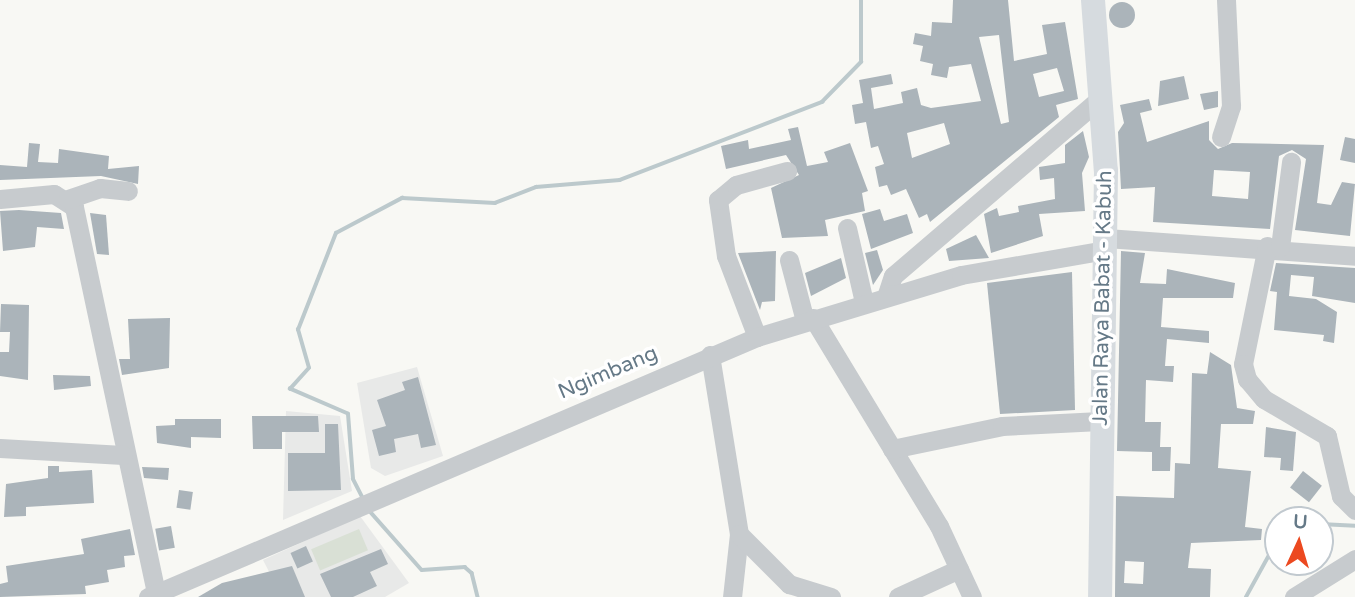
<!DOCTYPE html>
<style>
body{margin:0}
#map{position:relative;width:1355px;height:597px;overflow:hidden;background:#f8f8f4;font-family:"Varela Round",sans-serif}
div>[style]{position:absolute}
.built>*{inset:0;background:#e8e9e8}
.green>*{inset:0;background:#d9e0d5;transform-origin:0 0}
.stream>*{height:3.5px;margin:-1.75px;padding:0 1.75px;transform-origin:1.75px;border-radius:1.75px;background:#bcc9cc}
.building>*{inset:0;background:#abb4ba;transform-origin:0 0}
.round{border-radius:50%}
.minor>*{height:19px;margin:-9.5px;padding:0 9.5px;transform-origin:9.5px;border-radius:9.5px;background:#c7cbce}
.major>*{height:24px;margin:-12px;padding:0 12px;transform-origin:12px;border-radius:12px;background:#d6dbdf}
span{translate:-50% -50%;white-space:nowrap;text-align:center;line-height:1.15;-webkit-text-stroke:7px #fff;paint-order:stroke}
.street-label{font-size:21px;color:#657987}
.north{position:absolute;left:1264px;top:506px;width:70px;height:70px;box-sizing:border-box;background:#fff;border:2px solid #c1c9cf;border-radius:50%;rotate:4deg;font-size:19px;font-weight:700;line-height:28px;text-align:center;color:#657987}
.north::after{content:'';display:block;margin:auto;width:24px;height:32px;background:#ec4920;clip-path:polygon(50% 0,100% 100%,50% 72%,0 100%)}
</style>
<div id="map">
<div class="built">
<i style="clip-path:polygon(417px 367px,443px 456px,385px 476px,371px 468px,357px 383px)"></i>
<i style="clip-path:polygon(286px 411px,340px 416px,352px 491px,283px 520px)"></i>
<i style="clip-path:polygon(360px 516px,409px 583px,385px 597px,282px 597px,263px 560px)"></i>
</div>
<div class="green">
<i style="left:359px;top:529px;width:23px;height:52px;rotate:67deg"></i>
</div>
<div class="stream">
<i style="left:363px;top:499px;width:22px;rotate:-117deg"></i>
<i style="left:353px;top:479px;width:65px;rotate:-94.4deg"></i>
<i style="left:348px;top:414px;width:63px;rotate:-156.7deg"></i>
<i style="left:290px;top:389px;width:28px;rotate:-48deg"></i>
<i style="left:309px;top:368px;width:40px;rotate:-106deg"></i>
<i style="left:298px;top:330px;width:104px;rotate:-68.6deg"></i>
<i style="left:336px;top:233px;width:75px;rotate:-27.9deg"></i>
<i style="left:402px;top:198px;width:93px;rotate:3.1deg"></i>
<i style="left:495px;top:203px;width:44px;rotate:-21.3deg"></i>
<i style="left:536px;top:187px;width:84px;rotate:-4.8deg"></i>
<i style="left:620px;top:180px;width:217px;rotate:-21.1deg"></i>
<i style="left:822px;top:102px;width:56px;rotate:-45.7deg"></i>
<i style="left:861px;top:62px;width:62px;rotate:-90deg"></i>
<i style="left:368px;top:509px;width:81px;rotate:48.5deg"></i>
<i style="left:422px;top:570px;width:43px;rotate:-4deg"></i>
<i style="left:465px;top:567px;width:9px;rotate:41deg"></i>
<i style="left:472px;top:573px;width:25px;rotate:76deg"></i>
<i style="left:1320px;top:524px;width:35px;rotate:3deg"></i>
<i style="left:1246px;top:597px;width:66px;rotate:-61.1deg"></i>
</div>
<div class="building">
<i style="clip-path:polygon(evenodd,953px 0,1008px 0,1014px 61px,1047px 54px,1042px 25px,1065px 22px,1078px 99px,1056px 105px,1059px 117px,930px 222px,927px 214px,919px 218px,906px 189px,891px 195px,887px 185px,879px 187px,875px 167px,884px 164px,878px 146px,871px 148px,866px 122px,855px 124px,852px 105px,863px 103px,859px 80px,891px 74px,893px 84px,871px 88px,874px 109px,903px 103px,901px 92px,917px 88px,921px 105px,931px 108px,981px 101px,971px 64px,949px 67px,947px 78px,931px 75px,933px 64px,920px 61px,923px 46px,913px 44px,915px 33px,931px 36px,932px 22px,952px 23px,953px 0,999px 35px,1009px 122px,1001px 124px,979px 37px,999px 35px,953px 0,1057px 68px,1064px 91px,1039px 97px,1033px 74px,1057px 68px,953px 0,944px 123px,950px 144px,912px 158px,907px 133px,944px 123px)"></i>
<i class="round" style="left:1109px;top:2px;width:26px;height:26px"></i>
<i style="clip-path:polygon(1184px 76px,1189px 99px,1158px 106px,1160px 81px)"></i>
<i style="clip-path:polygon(1218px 91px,1218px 107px,1204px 110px,1200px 94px)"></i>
<i style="clip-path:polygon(evenodd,1149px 99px,1152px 110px,1140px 113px,1147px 142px,1209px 121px,1209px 140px,1218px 149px,1232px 143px,1324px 145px,1317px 203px,1331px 205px,1342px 182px,1355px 184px,1350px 236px,1295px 230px,1306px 159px,1292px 150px,1279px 156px,1270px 229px,1153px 222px,1155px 187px,1121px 189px,1118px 132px,1124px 123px,1120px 105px,1149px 99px,1214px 170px,1250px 172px,1248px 199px,1212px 196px,1214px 170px)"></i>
<i style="clip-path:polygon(798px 127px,807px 166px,828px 162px,824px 152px,850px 143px,868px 191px,862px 193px,865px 211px,825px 220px,828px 236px,782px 238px,771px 188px,799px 175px,786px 155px,726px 169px,721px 146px,748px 140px,749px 149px,791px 140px,788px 129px)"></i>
<i style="clip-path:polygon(1083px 131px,1089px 157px,1082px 173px,1085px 211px,1039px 214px,1043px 236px,991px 253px,984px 214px,997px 208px,999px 216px,1019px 212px,1018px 206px,1055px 199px,1054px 178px,1040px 180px,1039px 167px,1065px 163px,1065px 145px)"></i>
<i style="clip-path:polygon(1345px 137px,1355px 139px,1355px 163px,1340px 160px)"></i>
<i style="clip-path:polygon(29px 143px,40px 144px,38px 162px,58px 163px,59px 149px,109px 156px,108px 169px,139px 166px,138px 184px,101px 176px,0 180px,0 165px,27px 167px)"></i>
<i style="clip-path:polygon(880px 209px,884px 221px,907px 214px,913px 233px,871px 249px,862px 214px)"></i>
<i style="clip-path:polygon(19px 210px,61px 213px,64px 229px,37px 227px,35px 247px,3px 251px,0 211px)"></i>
<i style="clip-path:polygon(90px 213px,106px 215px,109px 255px,97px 254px)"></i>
<i style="clip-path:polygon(976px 235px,989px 258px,949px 261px,946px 249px)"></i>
<i style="clip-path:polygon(877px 250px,883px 270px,873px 285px,865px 253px)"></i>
<i style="clip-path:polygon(776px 251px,775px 301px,762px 302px,760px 310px,738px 253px)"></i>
<i style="clip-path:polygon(1121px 251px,1145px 253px,1140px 283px,1166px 284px,1167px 269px,1235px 283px,1233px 298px,1163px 298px,1161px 327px,1209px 331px,1209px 343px,1167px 339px,1165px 366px,1174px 366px,1173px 382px,1146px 380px,1145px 422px,1161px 422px,1160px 447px,1171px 447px,1170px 471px,1152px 471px,1152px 452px,1117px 451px)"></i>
<i style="clip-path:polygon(841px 258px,846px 278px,811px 296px,805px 273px)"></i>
<i style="clip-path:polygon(1276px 263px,1355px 268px,1355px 303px,1312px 296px,1314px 277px,1291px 275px,1289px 296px,1316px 299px,1337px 312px,1334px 343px,1323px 341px,1324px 335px,1274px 330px,1277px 292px,1270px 291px)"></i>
<i style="clip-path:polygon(1072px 272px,1075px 410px,1000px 414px,987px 283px)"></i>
<i style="clip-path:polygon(1px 304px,29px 305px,28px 380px,0 376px,0 352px,9px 352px,10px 332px,0 332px)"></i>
<i style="clip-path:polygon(170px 318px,169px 368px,122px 375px,119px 359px,130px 359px,128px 319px)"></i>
<i style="clip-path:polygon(evenodd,1210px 352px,1231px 365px,1237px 408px,1255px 411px,1253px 424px,1221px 424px,1218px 468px,1251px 471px,1245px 527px,1262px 529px,1261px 540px,1191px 543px,1188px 568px,1211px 569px,1210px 597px,1115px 597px,1116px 496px,1174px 498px,1175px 463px,1190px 464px,1192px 373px,1207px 374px,1210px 352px,1125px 561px,1144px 562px,1143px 584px,1124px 583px,1125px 561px)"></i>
<i style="clip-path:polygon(53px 375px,90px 376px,91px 386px,54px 390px)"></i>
<i style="clip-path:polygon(418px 377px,436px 445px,421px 448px,418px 434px,394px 439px,396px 452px,379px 456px,372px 430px,386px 426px,377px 400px,405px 390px,402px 382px)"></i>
<i style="clip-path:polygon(252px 416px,318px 416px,319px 432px,282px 432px,282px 449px,253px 449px)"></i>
<i style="clip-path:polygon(175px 419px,221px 419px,221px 438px,191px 437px,191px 448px,157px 443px,156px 426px,175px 425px)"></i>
<i style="clip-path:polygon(325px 424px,338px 424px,341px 490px,288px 491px,288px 453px,325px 453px)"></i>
<i style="clip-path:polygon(1266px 427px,1296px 432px,1293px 471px,1280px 470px,1281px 458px,1264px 457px)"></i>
<i style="clip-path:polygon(48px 466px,59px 466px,59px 472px,92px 470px,94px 503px,26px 507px,26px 516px,4px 517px,6px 484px,48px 478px)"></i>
<i style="clip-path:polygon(142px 467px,169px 468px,168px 480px,144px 478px)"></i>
<i style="left:1303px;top:471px;width:24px;height:21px;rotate:38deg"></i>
<i style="left:179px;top:490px;width:14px;height:18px;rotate:8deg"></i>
<i style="left:171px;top:526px;width:22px;height:16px;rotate:80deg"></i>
<i style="clip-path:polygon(130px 529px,135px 555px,124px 556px,125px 567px,107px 570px,109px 582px,85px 586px,86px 594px,0 597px,0 584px,8px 582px,6px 566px,84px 554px,81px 539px)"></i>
<i style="left:306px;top:546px;width:17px;height:17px;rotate:66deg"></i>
<i style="clip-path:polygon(381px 549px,388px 564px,370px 572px,377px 586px,353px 597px,331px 597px,320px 574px)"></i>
<i style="clip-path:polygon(292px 566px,305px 597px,198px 597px,222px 583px)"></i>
</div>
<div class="minor">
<i style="left:1221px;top:137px;width:33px;rotate:-72deg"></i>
<i style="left:1231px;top:106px;width:106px;rotate:-92.7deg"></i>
<i style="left:0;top:199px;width:54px;rotate:-5.3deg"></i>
<i style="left:54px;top:194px;width:24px;rotate:33deg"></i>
<i style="left:74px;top:207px;width:395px;rotate:78deg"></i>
<i style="left:68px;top:199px;width:34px;rotate:-19deg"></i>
<i style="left:100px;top:188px;width:28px;rotate:6deg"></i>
<i style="left:847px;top:228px;width:76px;rotate:77.1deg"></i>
<i style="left:1106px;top:238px;width:250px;rotate:4.1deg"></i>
<i style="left:1267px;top:246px;width:120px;rotate:101.5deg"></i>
<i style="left:1243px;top:364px;width:16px;rotate:75deg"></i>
<i style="left:1247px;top:379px;width:26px;rotate:50deg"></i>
<i style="left:1264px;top:399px;width:73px;rotate:30.4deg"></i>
<i style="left:1327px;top:436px;width:62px;rotate:76.9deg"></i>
<i style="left:1341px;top:496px;width:20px;rotate:45deg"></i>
<i style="left:1280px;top:247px;width:86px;rotate:-82.6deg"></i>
<i style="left:789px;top:260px;width:63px;rotate:75.3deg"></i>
<i style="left:887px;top:294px;width:19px;rotate:-72deg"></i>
<i style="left:893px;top:276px;width:275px;rotate:-40.6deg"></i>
<i style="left:813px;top:318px;width:243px;rotate:58.8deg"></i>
<i style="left:939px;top:526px;width:78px;rotate:65.1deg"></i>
<i style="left:757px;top:337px;width:87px;rotate:-110.9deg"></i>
<i style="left:726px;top:256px;width:57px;rotate:-98.1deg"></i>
<i style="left:718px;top:200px;width:23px;rotate:-40deg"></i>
<i style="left:736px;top:185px;width:53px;rotate:-15.4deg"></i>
<i style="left:710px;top:355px;width:181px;rotate:80.8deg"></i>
<i style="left:739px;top:534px;width:63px;rotate:96.3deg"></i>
<i style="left:0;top:448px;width:123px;rotate:3.3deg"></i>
<i style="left:892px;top:449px;width:112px;rotate:-11.8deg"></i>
<i style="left:1002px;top:426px;width:98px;rotate:-2.9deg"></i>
<i style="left:739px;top:534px;width:71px;rotate:45deg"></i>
<i style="left:789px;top:584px;width:44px;rotate:17.2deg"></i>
<i style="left:148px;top:597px;width:662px;rotate:-23.12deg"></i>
<i style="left:757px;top:337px;width:213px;rotate:-16.9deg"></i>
<i style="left:961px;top:275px;width:146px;rotate:-9.8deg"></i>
<i style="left:898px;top:597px;width:67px;rotate:-24.7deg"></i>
<i style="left:1294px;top:597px;width:72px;rotate:-31.9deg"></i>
</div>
<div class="major">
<i style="left:1093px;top:0;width:171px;rotate:85.7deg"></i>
<i style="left:1106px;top:171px;width:426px;rotate:90.8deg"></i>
</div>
<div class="street-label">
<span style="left:1103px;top:298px;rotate:-89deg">Jalan Raya Babat - Kabuh</span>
<span style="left:608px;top:373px;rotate:-23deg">Ngimbang</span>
</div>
<div class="north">U</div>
</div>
